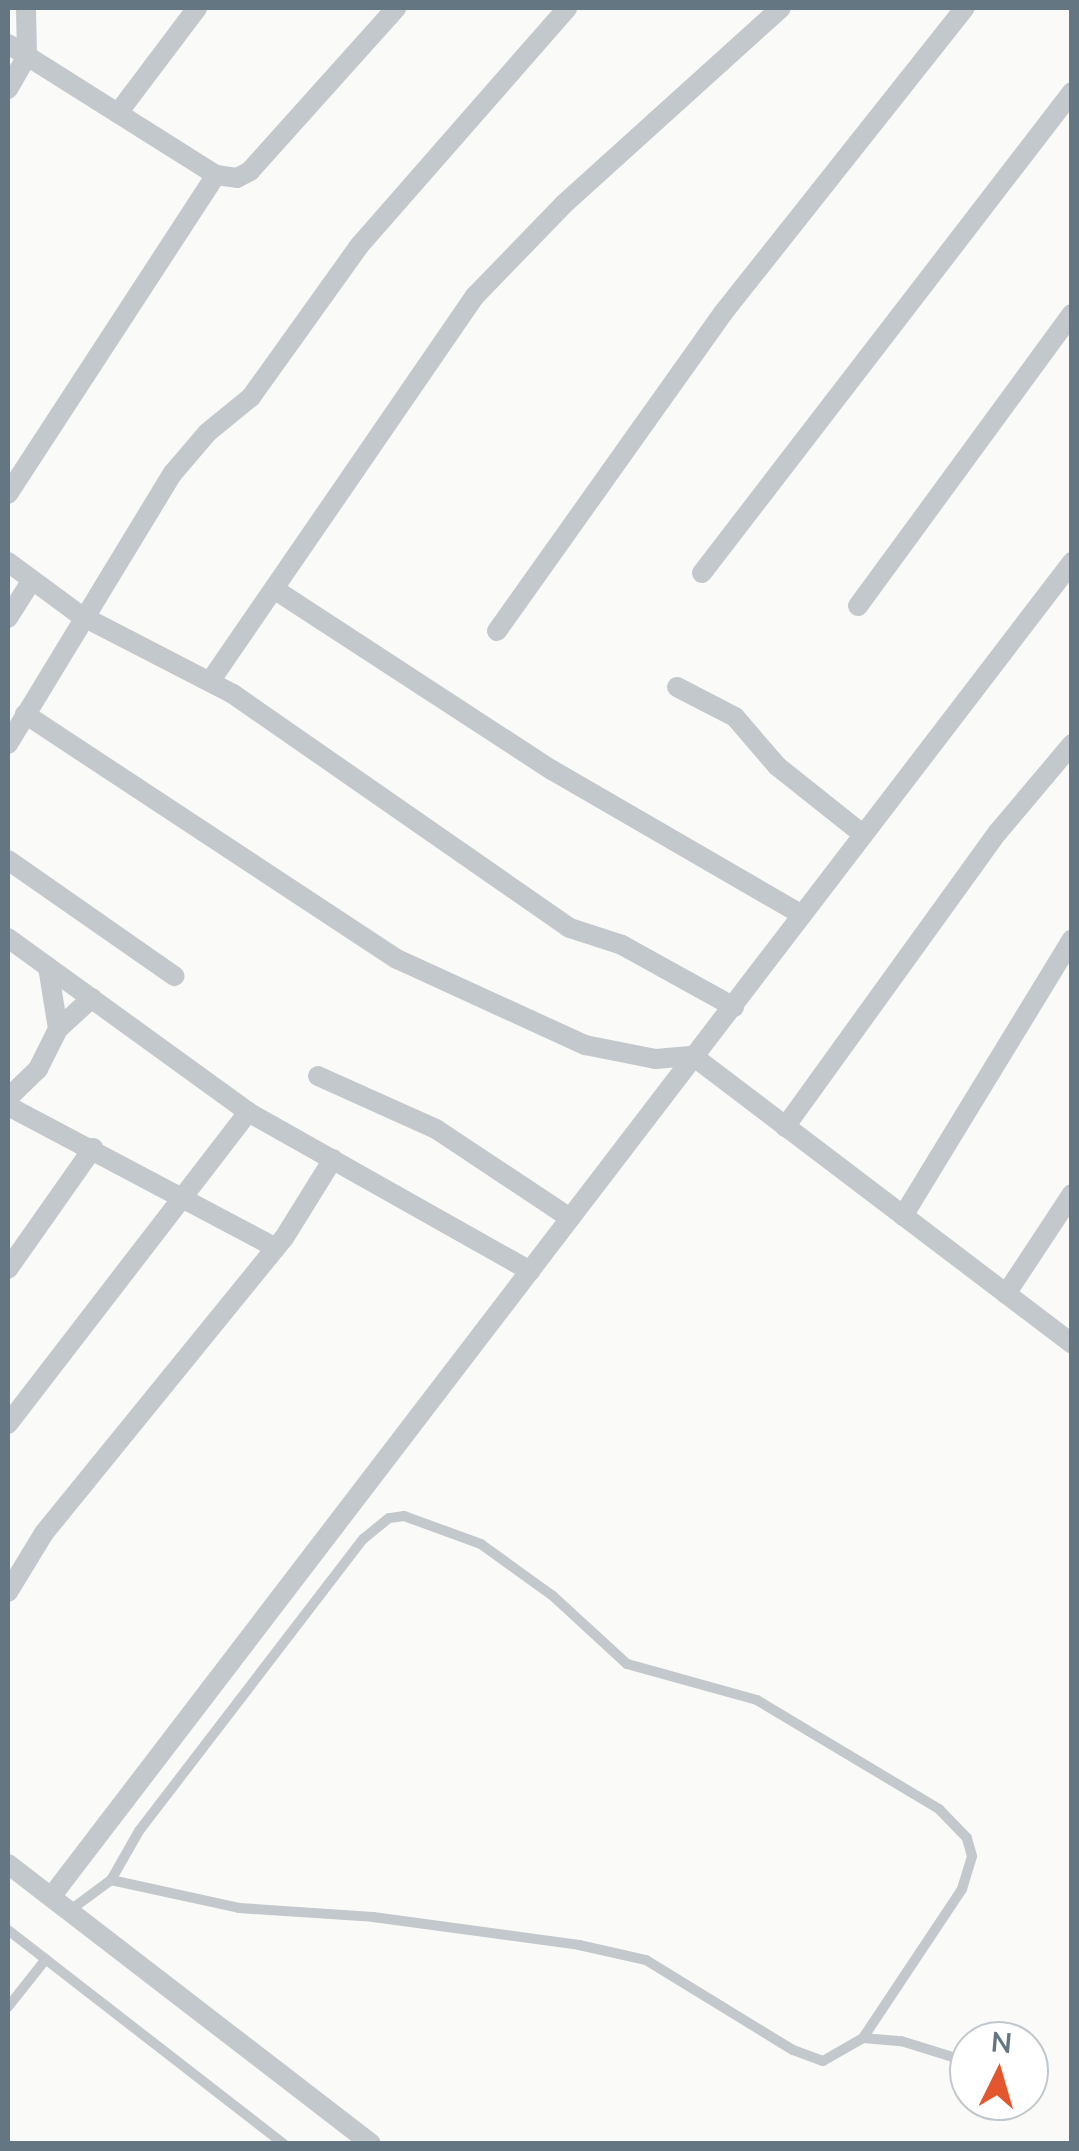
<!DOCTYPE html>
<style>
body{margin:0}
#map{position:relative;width:1079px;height:2151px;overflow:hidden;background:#fafaf8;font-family:"Nunito Sans",sans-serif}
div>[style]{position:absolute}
.lane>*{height:10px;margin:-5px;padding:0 5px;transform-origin:5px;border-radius:5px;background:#c3c8cc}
.street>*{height:20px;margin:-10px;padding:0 10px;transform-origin:10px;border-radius:10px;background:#c3c8cc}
span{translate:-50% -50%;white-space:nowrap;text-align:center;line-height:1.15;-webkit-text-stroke:10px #fff;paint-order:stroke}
.frame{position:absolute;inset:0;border:10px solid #657683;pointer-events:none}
.north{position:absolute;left:949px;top:2021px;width:100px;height:100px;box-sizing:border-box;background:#fff;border:2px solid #c1c8cd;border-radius:50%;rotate:5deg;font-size:28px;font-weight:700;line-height:40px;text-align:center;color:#657683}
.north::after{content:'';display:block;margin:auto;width:35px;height:45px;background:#e4572e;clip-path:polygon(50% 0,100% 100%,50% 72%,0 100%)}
</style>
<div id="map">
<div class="lane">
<i style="left:69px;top:1911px;width:52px;rotate:-36.4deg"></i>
<i style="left:111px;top:1880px;width:131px;rotate:12.3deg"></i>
<i style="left:239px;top:1908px;width:134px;rotate:3.8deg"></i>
<i style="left:373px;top:1917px;width:208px;rotate:7.7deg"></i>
<i style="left:579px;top:1945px;width:69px;rotate:12.6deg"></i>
<i style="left:646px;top:1960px;width:172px;rotate:31.5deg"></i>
<i style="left:793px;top:2050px;width:32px;rotate:20deg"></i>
<i style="left:823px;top:2061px;width:46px;rotate:-29.9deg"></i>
<i style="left:863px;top:2038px;width:179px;rotate:-56.4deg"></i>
<i style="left:962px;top:1889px;width:34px;rotate:-73deg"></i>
<i style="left:972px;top:1856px;width:19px;rotate:-106deg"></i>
<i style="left:967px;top:1838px;width:40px;rotate:-134deg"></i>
<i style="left:939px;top:1809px;width:212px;rotate:-149.1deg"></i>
<i style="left:757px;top:1700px;width:135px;rotate:-164.5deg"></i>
<i style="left:627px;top:1664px;width:100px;rotate:-137.4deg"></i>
<i style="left:553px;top:1596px;width:89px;rotate:-144.2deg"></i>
<i style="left:481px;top:1544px;width:82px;rotate:-160deg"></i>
<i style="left:404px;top:1516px;width:15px;rotate:172deg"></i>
<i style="left:389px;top:1518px;width:33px;rotate:141deg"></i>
<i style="left:363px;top:1539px;width:368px;rotate:127.5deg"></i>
<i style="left:139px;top:1831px;width:56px;rotate:119.7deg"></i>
<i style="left:8px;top:1930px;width:349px;rotate:37.8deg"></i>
<i style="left:8px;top:2007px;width:61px;rotate:-51.6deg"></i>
<i style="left:863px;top:2038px;width:38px;rotate:5deg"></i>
<i style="left:901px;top:2041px;width:71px;rotate:17.2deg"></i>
</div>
<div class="street">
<i style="left:8px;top:44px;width:246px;rotate:32.2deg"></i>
<i style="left:216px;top:175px;width:21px;rotate:8deg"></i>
<i style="left:237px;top:178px;width:15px;rotate:-28deg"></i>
<i style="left:250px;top:171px;width:219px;rotate:-48.1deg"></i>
<i style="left:8px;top:89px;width:38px;rotate:-60deg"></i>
<i style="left:27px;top:56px;width:48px;rotate:-91.2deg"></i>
<i style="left:118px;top:113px;width:131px;rotate:-53deg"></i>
<i style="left:8px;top:494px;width:381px;rotate:-56.9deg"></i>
<i style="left:8px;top:562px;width:89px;rotate:36.4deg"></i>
<i style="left:80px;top:615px;width:172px;rotate:27.3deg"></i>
<i style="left:233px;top:694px;width:410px;rotate:34.8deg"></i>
<i style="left:570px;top:928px;width:55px;rotate:18.1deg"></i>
<i style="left:622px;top:945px;width:128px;rotate:29deg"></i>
<i style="left:702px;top:573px;width:607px;rotate:-52.43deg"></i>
<i style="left:274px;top:589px;width:332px;rotate:33.1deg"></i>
<i style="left:552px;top:770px;width:289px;rotate:30.1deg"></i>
<i style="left:858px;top:606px;width:362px;rotate:-53.8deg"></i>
<i style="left:8px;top:618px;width:45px;rotate:-57.7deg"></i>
<i style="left:497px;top:631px;width:390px;rotate:-54.6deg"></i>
<i style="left:723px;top:313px;width:389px;rotate:-51.6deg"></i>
<i style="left:211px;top:680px;width:466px;rotate:-55.5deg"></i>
<i style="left:475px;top:296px;width:128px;rotate:-45.9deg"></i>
<i style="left:564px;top:204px;width:292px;rotate:-42.1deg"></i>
<i style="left:677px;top:687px;width:65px;rotate:27.3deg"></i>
<i style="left:735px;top:717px;width:65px;rotate:49.4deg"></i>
<i style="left:777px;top:766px;width:106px;rotate:38.5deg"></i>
<i style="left:25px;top:714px;width:445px;rotate:33.4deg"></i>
<i style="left:397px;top:959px;width:207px;rotate:24.6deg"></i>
<i style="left:585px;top:1045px;width:72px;rotate:11.2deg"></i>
<i style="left:656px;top:1059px;width:37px;rotate:-5deg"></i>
<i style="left:693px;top:1056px;width:476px;rotate:37.2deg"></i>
<i style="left:8px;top:744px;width:317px;rotate:-58.7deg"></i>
<i style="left:173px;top:473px;width:52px;rotate:-49.6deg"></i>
<i style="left:207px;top:433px;width:57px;rotate:-39.3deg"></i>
<i style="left:251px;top:397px;width:186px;rotate:-54.4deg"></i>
<i style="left:359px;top:246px;width:316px;rotate:-48.8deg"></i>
<i style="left:8px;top:860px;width:203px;rotate:34.9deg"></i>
<i style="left:8px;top:938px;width:296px;rotate:35.9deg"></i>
<i style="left:248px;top:1112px;width:324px;rotate:29.4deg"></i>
<i style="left:48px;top:967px;width:63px;rotate:80.8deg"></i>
<i style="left:318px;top:1076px;width:129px;rotate:24.2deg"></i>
<i style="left:436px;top:1129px;width:161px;rotate:33.6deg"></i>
<i style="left:8px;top:1098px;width:42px;rotate:-44deg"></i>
<i style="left:38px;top:1069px;width:45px;rotate:-63.4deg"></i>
<i style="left:58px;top:1029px;width:46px;rotate:-42.4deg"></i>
<i style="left:8px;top:1106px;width:303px;rotate:27.9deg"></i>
<i style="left:785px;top:1127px;width:364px;rotate:-54.2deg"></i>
<i style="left:998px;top:832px;width:115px;rotate:-49.9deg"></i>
<i style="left:903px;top:1216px;width:324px;rotate:-58.6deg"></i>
<i style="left:8px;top:1269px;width:148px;rotate:-54.9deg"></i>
<i style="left:1006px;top:1294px;width:120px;rotate:-56.6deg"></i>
<i style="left:8px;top:1424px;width:394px;rotate:-52.4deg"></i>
<i style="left:8px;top:1592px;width:69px;rotate:-58.6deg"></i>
<i style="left:44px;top:1533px;width:380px;rotate:-50.9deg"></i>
<i style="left:284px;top:1238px;width:93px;rotate:-58.2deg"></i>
<i style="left:8px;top:1864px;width:458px;rotate:37.6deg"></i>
<i style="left:51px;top:1897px;width:1681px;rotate:-52.59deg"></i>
</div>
<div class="frame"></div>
<div class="north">N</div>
</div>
